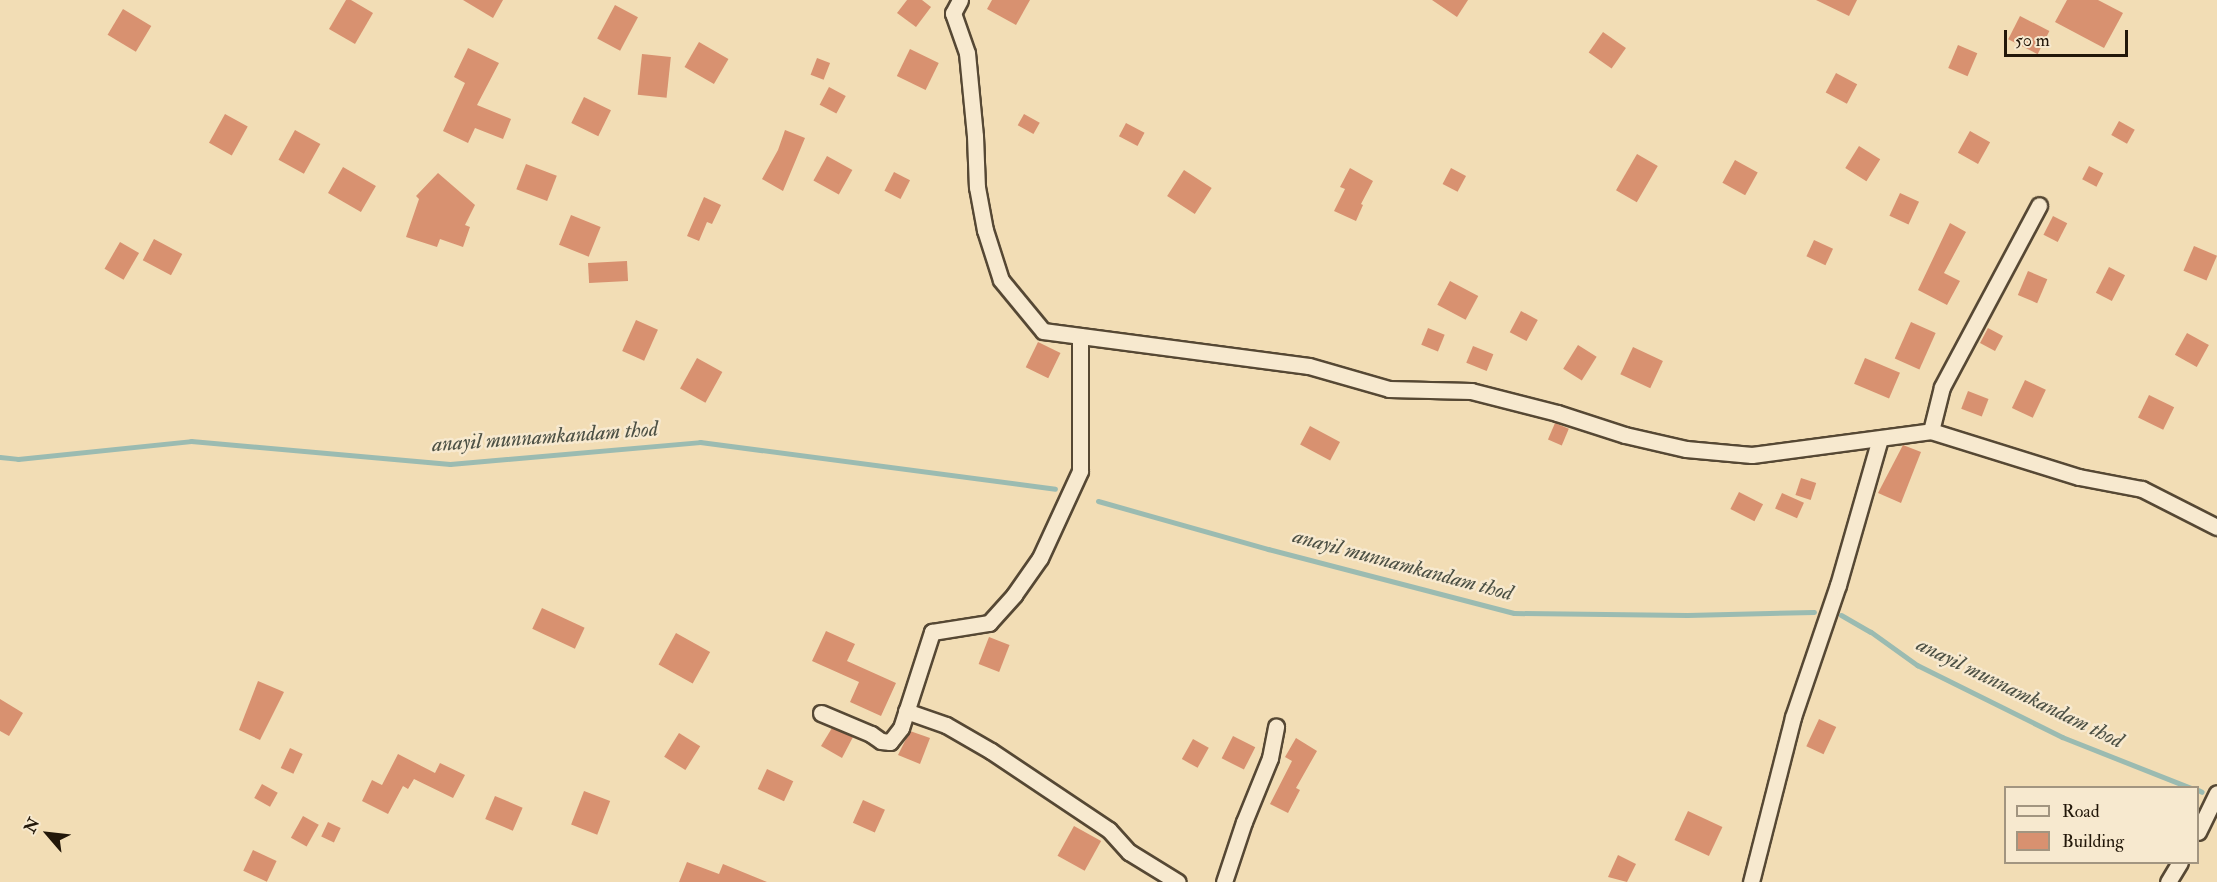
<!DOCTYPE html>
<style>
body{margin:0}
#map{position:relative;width:2217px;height:882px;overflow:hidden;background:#f2ddb5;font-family:"IM FELL Double Pica",serif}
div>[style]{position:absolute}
.stream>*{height:5px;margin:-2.5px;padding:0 2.5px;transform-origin:2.5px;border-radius:2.5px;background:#9bbbb1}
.building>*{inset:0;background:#d89170;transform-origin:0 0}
.roads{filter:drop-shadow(2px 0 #564834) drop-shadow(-2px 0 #564834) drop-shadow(0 2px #564834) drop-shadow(0 -2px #564834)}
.minor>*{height:15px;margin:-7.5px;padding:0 7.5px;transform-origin:7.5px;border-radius:7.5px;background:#f7e9cf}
span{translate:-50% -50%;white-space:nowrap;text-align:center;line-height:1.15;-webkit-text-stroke:5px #f7e9cf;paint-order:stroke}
.water-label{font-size:22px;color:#4c5044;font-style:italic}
.legend{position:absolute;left:2004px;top:786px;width:195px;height:78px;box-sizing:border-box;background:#f7e9cf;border:2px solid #a29580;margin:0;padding:8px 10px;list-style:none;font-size:18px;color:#221709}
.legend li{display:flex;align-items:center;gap:12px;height:30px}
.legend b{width:30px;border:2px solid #a29580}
.north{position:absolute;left:18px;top:804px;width:60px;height:60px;-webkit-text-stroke:4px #f7e9cf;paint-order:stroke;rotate:298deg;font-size:16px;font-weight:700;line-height:24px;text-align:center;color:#221709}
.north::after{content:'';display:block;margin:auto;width:21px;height:27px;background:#221709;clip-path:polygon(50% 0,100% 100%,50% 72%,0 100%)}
.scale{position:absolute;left:2004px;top:30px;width:124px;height:27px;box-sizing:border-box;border:3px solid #221709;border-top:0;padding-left:8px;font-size:18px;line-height:21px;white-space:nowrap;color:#221709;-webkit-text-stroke:4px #f7e9cf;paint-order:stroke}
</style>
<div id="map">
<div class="stream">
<i style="left:0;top:457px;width:18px;rotate:6deg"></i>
<i style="left:18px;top:459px;width:174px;rotate:-5.9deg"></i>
<i style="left:191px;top:441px;width:260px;rotate:5.1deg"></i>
<i style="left:450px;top:464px;width:251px;rotate:-5deg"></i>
<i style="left:700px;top:442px;width:358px;rotate:7.5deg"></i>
<i style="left:1098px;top:501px;width:177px;rotate:15.8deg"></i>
<i style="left:1268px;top:549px;width:254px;rotate:14.6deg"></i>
<i style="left:1514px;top:613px;width:173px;rotate:0.7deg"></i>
<i style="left:1687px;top:615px;width:127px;rotate:-1.4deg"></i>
<i style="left:1841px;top:615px;width:34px;rotate:30deg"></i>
<i style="left:1871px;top:632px;width:57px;rotate:35.7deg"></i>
<i style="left:1917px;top:665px;width:162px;rotate:26.4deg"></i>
<i style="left:2062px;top:737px;width:139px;rotate:21.6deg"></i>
<i style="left:2198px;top:790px;width:4px;rotate:27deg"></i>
</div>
<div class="building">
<i style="clip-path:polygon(346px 0,351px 0,373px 13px,355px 44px,329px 29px)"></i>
<i style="clip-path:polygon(463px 0,503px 0,493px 18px)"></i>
<i style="clip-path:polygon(907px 0,922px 0,931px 7px,916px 27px,897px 13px)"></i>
<i style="clip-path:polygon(992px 0,1030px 0,1016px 25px,987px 9px)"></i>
<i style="clip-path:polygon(1432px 0,1468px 0,1457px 17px)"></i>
<i style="clip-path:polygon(1816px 0,1857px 0,1849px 16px)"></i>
<i style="clip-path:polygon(2067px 0,2098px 0,2123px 13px,2104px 48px,2055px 22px)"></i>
<i style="left:615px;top:5px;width:26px;height:38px;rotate:28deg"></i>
<i style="left:123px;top:9px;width:33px;height:30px;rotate:31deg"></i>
<i style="left:2020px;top:16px;width:33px;height:26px;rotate:27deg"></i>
<i style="left:1603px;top:32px;width:28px;height:25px;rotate:35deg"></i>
<i style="left:699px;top:42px;width:34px;height:29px;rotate:30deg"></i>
<i style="left:1958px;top:45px;width:21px;height:25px;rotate:23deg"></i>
<i style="clip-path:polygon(468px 48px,499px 63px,477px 105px,511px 119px,503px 139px,475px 128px,468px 143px,443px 131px,465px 83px,454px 77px)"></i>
<i style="left:910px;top:49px;width:32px;height:30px;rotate:26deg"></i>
<i style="left:642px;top:54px;width:29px;height:41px;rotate:6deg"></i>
<i style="left:817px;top:58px;width:14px;height:18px;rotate:21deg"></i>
<i style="left:1836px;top:73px;width:24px;height:22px;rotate:28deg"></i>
<i style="left:829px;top:87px;width:19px;height:20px;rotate:28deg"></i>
<i style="left:584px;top:97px;width:30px;height:29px;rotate:26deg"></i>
<i style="left:225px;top:114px;width:26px;height:33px;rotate:29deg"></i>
<i style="left:1024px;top:114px;width:18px;height:13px;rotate:29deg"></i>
<i style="left:2119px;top:121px;width:18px;height:16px;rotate:29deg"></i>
<i style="left:1126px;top:123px;width:21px;height:15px;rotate:28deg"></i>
<i style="left:295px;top:130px;width:29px;height:34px;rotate:29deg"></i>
<i style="clip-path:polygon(785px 130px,805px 138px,783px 191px,762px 179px,778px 150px)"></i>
<i style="left:1970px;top:131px;width:23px;height:25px;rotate:29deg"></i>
<i style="left:1859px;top:146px;width:25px;height:26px;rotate:32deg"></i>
<i style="left:1637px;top:154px;width:24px;height:42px;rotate:30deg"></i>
<i style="left:827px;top:156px;width:29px;height:28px;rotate:29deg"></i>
<i style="left:1735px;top:160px;width:26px;height:26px;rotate:29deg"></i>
<i style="left:526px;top:164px;width:33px;height:27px;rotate:21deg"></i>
<i style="left:2089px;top:166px;width:16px;height:15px;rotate:27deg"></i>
<i style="left:343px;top:167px;width:38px;height:30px;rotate:30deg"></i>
<i style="clip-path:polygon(1350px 168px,1373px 181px,1361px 204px,1363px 205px,1356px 221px,1334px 211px,1345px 189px,1340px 187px)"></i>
<i style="left:1451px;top:168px;width:17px;height:18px;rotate:28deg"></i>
<i style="left:1184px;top:170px;width:33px;height:31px;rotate:33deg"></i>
<i style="left:894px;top:172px;width:18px;height:21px;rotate:27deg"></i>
<i style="clip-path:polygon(438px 173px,475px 205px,465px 225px,470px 227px,463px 247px,440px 239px,437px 247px,406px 237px,419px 199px,416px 196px)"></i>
<i style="left:1900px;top:193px;width:21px;height:25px;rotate:25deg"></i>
<i style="clip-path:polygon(704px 197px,721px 205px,712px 224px,707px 222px,699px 241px,687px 236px)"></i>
<i style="left:571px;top:215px;width:32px;height:32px;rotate:22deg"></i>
<i style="left:2053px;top:216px;width:16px;height:21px;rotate:27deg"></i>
<i style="clip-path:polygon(1950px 223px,1966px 232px,1944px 273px,1960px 281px,1947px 305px,1918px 290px)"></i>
<i style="left:154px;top:239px;width:32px;height:24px;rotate:28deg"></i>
<i style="left:1814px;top:240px;width:21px;height:18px;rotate:25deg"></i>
<i style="left:120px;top:242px;width:22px;height:31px;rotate:30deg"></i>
<i style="left:2194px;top:246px;width:25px;height:27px;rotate:23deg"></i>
<i style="left:627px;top:261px;width:20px;height:39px;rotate:87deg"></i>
<i style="left:2109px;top:267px;width:18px;height:29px;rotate:27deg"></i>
<i style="left:2028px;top:271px;width:21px;height:26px;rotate:23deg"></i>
<i style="left:1450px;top:281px;width:32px;height:27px;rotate:28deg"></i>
<i style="left:1521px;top:311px;width:19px;height:24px;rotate:28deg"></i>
<i style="left:636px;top:320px;width:24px;height:34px;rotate:24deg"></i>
<i style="left:1911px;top:322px;width:27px;height:40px;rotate:24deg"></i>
<i style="left:1428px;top:328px;width:18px;height:18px;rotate:22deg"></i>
<i style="left:1988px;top:328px;width:17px;height:17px;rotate:28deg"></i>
<i style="left:2187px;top:333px;width:25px;height:25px;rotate:29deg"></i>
<i style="left:1038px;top:342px;width:25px;height:28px;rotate:26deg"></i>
<i style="left:1578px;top:345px;width:22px;height:28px;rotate:32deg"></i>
<i style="left:1473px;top:346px;width:22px;height:18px;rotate:22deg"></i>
<i style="left:1633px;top:347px;width:33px;height:30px;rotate:25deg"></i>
<i style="left:697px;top:358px;width:29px;height:35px;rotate:29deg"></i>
<i style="left:1865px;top:358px;width:38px;height:28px;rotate:23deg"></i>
<i style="left:2025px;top:380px;width:23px;height:31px;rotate:25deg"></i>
<i style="left:1968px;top:391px;width:22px;height:19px;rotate:21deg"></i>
<i style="left:2149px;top:395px;width:28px;height:25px;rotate:26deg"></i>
<i style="left:1555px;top:423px;width:15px;height:18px;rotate:23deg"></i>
<i style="left:1310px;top:426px;width:34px;height:21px;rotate:28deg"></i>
<i style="clip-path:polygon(1903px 445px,1921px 452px,1901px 503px,1878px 493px)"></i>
<i style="left:1801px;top:478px;width:16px;height:18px;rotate:18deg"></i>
<i style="left:1739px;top:492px;width:27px;height:19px;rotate:27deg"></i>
<i style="left:1782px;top:493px;width:24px;height:17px;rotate:24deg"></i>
<i style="left:542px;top:608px;width:47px;height:23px;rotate:25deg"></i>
<i style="clip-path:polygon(826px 631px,855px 644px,847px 661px,896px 683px,881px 716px,850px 702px,859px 682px,812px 661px)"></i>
<i style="left:676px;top:633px;width:39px;height:36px;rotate:29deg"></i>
<i style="left:989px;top:637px;width:22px;height:29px;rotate:21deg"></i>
<i style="clip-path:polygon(258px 681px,284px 692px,260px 740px,239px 730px)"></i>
<i style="clip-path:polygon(0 699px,23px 713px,9px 736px,0 731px)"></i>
<i style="left:1819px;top:719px;width:19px;height:30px;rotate:25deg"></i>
<i style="clip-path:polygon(832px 728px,853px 737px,842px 758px,821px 746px)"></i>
<i style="clip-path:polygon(910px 731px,930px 738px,920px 764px,898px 755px)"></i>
<i style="left:679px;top:733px;width:25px;height:28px;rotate:32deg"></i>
<i style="left:1233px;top:736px;width:25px;height:25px;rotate:27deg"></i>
<i style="clip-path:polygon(1296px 738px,1317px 751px,1296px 788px,1300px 790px,1288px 813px,1270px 804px,1292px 761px,1285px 757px)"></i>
<i style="left:1193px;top:739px;width:18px;height:23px;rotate:29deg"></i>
<i style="left:290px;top:748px;width:14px;height:22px;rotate:25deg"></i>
<i style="clip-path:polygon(398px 754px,435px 773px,440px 763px,465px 775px,453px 798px,414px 779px,408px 789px,403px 786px,388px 814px,362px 801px,372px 780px,382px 785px)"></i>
<i style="left:767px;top:769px;width:29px;height:22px;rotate:25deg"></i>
<i style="left:262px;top:784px;width:18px;height:16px;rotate:29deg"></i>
<i style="left:584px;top:791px;width:28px;height:36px;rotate:21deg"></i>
<i style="left:495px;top:796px;width:30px;height:25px;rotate:23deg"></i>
<i style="left:863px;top:800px;width:24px;height:25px;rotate:24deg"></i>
<i style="left:1688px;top:811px;width:38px;height:32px;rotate:25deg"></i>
<i style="left:303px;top:816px;width:18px;height:25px;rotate:29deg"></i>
<i style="left:328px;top:822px;width:14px;height:16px;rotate:25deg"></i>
<i style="left:1074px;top:826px;width:31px;height:34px;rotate:29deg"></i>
<i style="left:253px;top:850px;width:26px;height:23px;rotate:25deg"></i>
<i style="clip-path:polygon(1618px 855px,1636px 864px,1627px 882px,1608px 877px)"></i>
<i style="clip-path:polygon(687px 862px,719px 874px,723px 864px,767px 882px,679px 882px)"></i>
</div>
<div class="roads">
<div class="minor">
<i style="left:960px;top:0;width:15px;rotate:118deg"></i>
<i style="left:953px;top:13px;width:42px;rotate:70.7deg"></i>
<i style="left:967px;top:53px;width:83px;rotate:84.5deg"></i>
<i style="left:975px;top:136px;width:51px;rotate:87.8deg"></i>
<i style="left:977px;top:187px;width:44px;rotate:79.5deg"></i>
<i style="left:985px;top:230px;width:52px;rotate:72.3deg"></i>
<i style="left:1001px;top:280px;width:66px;rotate:50.5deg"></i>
<i style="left:1043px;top:331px;width:268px;rotate:7.5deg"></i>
<i style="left:1309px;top:366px;width:83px;rotate:16deg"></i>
<i style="left:1389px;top:389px;width:82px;rotate:1.4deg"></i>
<i style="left:1471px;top:391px;width:89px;rotate:14.3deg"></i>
<i style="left:1557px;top:413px;width:71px;rotate:17.9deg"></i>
<i style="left:1625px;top:435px;width:63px;rotate:12.9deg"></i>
<i style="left:1686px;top:449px;width:66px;rotate:5.2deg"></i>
<i style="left:1752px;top:455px;width:181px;rotate:-7.6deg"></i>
<i style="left:1931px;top:431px;width:155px;rotate:17.3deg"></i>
<i style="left:2079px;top:477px;width:64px;rotate:10.8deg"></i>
<i style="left:2142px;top:489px;width:84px;rotate:26.9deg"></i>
<i style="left:1931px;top:431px;width:45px;rotate:-76deg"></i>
<i style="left:1942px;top:387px;width:206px;rotate:-61.9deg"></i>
<i style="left:906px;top:711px;width:42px;rotate:19.3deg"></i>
<i style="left:946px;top:725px;width:52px;rotate:30deg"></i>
<i style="left:991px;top:751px;width:142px;rotate:33.8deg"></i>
<i style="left:1109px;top:830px;width:30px;rotate:48deg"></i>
<i style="left:1129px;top:852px;width:57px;rotate:31.5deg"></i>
<i style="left:821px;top:713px;width:54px;rotate:22.8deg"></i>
<i style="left:871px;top:734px;width:12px;rotate:35deg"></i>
<i style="left:881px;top:741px;width:9px;rotate:6deg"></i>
<i style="left:890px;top:742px;width:18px;rotate:-52deg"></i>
<i style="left:901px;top:728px;width:101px;rotate:-72.1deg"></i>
<i style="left:932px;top:632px;width:58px;rotate:-9deg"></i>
<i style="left:989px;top:623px;width:38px;rotate:-48deg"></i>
<i style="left:1014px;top:595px;width:45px;rotate:-54.9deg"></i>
<i style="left:1040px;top:558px;width:96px;rotate:-65.3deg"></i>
<i style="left:1080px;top:471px;width:135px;rotate:-90deg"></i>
<i style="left:2198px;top:832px;width:43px;rotate:-64deg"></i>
<i style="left:1224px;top:882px;width:63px;rotate:-71.6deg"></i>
<i style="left:1244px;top:822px;width:69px;rotate:-67.9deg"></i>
<i style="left:1270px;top:758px;width:32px;rotate:-79deg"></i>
<i style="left:1751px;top:882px;width:170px;rotate:-75.7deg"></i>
<i style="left:1793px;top:717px;width:139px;rotate:-71.2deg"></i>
<i style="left:1838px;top:585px;width:152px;rotate:-74deg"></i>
<i style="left:2168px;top:882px;width:23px;rotate:-59deg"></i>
</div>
</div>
<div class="water-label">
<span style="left:545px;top:437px;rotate:-4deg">anayil munnamkandam thod</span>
<span style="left:1403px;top:565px;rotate:15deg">anayil munnamkandam thod</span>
<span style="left:2020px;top:693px;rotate:26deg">anayil munnamkandam thod</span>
</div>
<ul class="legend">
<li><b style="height:8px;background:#f7e9cf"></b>Road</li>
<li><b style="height:16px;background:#d89170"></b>Building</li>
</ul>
<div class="north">N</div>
<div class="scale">50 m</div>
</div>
